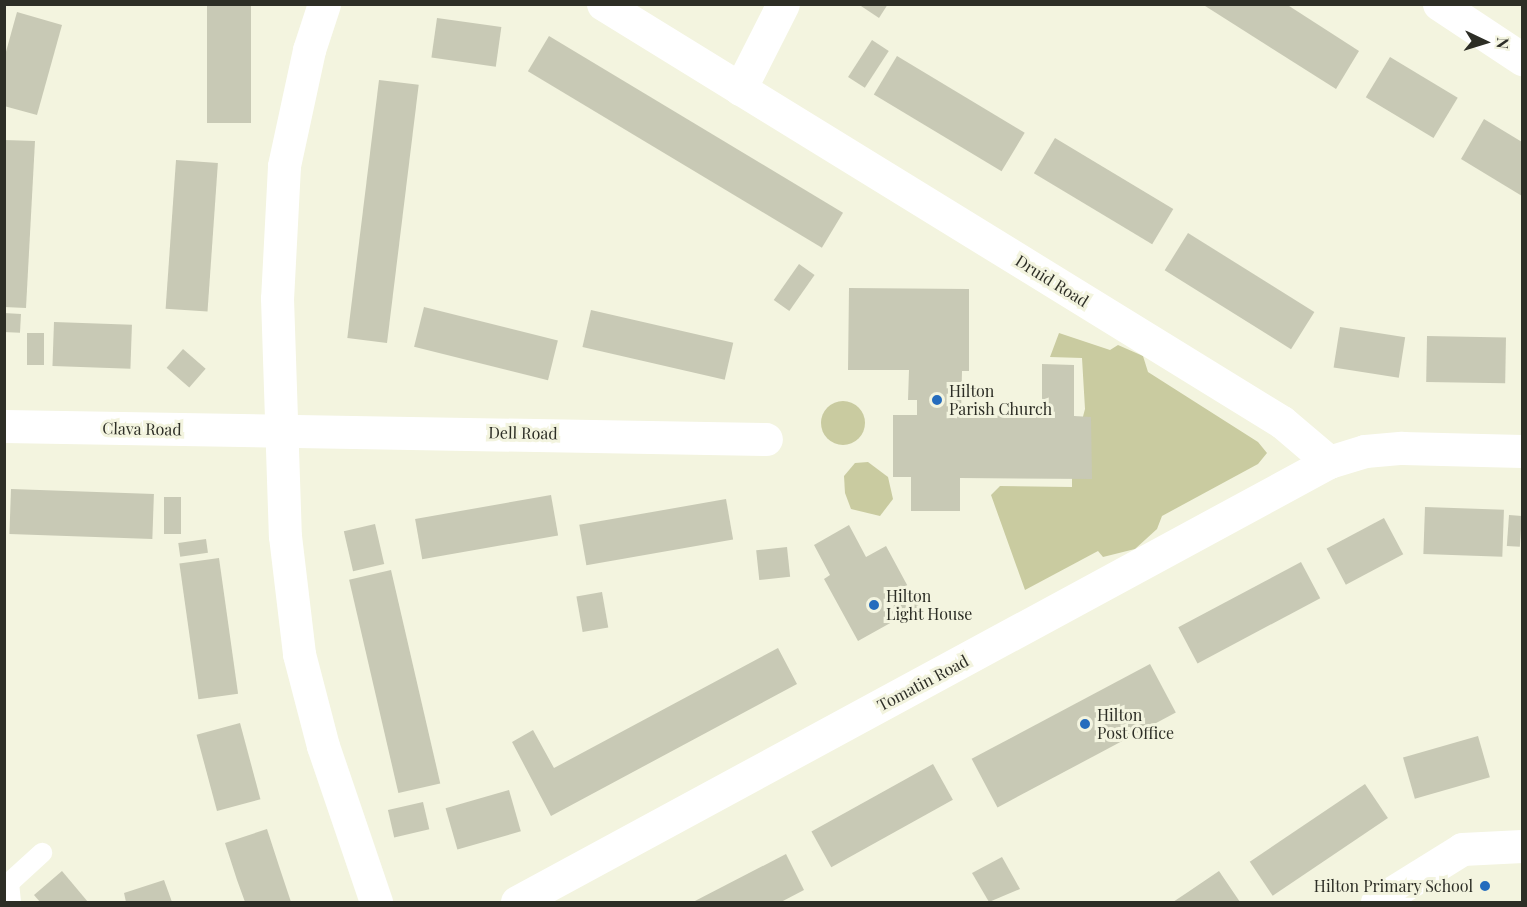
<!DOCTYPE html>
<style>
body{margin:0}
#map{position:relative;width:1527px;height:907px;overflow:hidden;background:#f3f4df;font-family:"Playfair Display",serif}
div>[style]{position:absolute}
.green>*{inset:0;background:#c9cba0}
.round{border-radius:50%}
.building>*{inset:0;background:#c8c9b5;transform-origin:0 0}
.lane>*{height:20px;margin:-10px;padding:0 10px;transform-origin:10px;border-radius:10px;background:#fff}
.street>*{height:33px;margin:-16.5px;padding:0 16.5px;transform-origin:16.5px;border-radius:16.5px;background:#fff}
.dots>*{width:16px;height:16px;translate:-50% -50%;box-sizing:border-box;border:3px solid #f3f4df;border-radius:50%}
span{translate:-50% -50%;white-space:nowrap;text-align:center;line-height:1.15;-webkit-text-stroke:6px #f3f4df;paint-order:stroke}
.street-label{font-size:16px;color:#2d2e26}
.poi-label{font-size:16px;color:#2d2e26}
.left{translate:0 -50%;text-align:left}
.right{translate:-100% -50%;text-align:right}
.frame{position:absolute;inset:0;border:6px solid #2d2e26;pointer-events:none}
.north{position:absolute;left:1455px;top:12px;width:60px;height:60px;-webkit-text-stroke:4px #f3f4df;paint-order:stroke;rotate:94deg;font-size:16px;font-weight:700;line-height:24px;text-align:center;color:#2d2e26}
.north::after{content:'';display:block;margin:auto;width:21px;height:27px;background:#2d2e26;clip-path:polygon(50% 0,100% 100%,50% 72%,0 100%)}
</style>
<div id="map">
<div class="green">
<i style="clip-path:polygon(1059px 333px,1110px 350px,1118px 345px,1143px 356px,1148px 372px,1258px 442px,1267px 453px,1258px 464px,1162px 516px,1157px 529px,1135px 549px,1103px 557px,1098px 551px,1025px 590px,991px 495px,1000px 486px,1072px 487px,1072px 458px,1085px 409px,1082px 358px,1050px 357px)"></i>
<i class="round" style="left:821px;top:401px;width:44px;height:44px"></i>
<i style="clip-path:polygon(868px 462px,888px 477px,893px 499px,880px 516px,851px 509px,845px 493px,844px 476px,855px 463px)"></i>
</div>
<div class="building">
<i style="left:207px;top:4px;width:44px;height:119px"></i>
<i style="clip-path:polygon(858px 4px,888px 4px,879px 18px)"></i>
<i style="clip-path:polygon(1202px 4px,1286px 4px,1359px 51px,1336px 89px)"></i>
<i style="clip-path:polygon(17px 12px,62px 25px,37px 115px,4px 106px,4px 59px)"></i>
<i style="left:437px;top:18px;width:65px;height:40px;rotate:8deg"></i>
<i style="left:549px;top:36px;width:343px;height:41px;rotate:31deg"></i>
<i style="left:872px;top:40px;width:20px;height:44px;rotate:33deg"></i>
<i style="left:897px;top:56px;width:149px;height:45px;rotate:31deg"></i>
<i style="left:1390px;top:57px;width:79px;height:47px;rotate:31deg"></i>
<i style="left:379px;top:80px;width:40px;height:260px;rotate:7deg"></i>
<i style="clip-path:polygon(1484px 119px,1522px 142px,1522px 196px,1461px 159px)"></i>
<i style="left:1055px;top:138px;width:138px;height:41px;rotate:31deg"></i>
<i style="clip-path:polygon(4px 140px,35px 141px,26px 308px,4px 307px)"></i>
<i style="left:176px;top:160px;width:42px;height:149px;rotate:4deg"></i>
<i style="left:1188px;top:233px;width:149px;height:44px;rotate:32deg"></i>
<i style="left:799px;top:264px;width:19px;height:44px;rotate:35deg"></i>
<i style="clip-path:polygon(849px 288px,969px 289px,969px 371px,962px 371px,961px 415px,1042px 416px,1042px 364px,1074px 365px,1074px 416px,1091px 417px,1092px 479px,960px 478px,960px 511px,911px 511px,911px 477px,893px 477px,893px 415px,917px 415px,917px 400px,908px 400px,909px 370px,848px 370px)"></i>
<i style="left:424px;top:307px;width:138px;height:41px;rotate:14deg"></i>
<i style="left:591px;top:310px;width:146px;height:38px;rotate:13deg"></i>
<i style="left:4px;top:313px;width:17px;height:19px;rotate:3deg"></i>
<i style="left:54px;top:322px;width:78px;height:44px;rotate:2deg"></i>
<i style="left:1340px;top:327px;width:66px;height:41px;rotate:9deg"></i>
<i style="left:27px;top:333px;width:17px;height:32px"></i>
<i style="left:1427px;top:336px;width:79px;height:46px;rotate:1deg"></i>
<i style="left:183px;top:349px;width:30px;height:25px;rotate:41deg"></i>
<i style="left:11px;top:489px;width:143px;height:45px;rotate:2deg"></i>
<i style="left:551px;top:495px;width:41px;height:138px;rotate:80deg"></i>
<i style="left:164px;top:497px;width:17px;height:37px"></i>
<i style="left:726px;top:499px;width:41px;height:149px;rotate:80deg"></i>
<i style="left:1425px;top:507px;width:79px;height:47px;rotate:2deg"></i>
<i style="left:1509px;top:515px;width:13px;height:31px;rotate:4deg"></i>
<i style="left:1384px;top:518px;width:41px;height:65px;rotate:62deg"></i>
<i style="left:375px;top:524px;width:41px;height:32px;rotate:77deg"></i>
<i style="clip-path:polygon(849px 525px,866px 557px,886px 546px,919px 607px,858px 641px,824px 579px,830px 575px,814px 545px)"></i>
<i style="left:206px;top:539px;width:14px;height:28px;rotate:82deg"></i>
<i style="left:787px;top:547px;width:30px;height:31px;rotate:84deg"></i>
<i style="left:219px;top:558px;width:137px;height:40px;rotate:82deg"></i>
<i style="left:1301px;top:562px;width:41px;height:139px;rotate:62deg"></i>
<i style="left:391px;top:570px;width:219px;height:43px;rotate:77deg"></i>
<i style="left:602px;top:592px;width:36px;height:26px;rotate:80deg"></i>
<i style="clip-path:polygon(778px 648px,797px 684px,551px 816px,512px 742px,533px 730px,554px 768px)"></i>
<i style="left:1150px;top:664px;width:55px;height:202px;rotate:62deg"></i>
<i style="left:240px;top:723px;width:79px;height:45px;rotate:75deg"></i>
<i style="left:1478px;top:736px;width:43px;height:78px;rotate:74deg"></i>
<i style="left:933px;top:764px;width:41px;height:139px;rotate:61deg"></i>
<i style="left:1365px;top:784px;width:41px;height:139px;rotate:56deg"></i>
<i style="left:509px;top:790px;width:43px;height:66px;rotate:74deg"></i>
<i style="left:423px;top:802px;width:28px;height:36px;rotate:77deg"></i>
<i style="clip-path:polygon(267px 829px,279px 866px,291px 902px,245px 902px,237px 880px,225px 843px)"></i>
<i style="clip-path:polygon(786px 854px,804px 890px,781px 902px,693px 902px)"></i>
<i style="clip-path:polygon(1002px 857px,1020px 889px,989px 902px,972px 873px)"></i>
<i style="clip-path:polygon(62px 871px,88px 902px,40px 902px,34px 895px)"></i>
<i style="clip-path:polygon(1219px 871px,1240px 902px,1173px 902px,1188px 892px)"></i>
<i style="clip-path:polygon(164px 880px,172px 902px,126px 902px,124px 893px)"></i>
</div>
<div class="lane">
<i style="left:11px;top:902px;width:19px;rotate:-96deg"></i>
<i style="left:9px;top:883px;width:45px;rotate:-42.3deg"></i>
</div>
<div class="street">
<i style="left:324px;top:4px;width:48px;rotate:108.1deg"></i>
<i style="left:309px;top:50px;width:119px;rotate:102.2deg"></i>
<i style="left:284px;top:166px;width:132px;rotate:93deg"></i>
<i style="left:277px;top:298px;width:238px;rotate:88.1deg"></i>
<i style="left:285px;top:536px;width:119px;rotate:83.2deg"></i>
<i style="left:299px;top:654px;width:95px;rotate:75.4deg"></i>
<i style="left:323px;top:746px;width:165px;rotate:71.2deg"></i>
<i style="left:603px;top:4px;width:797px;rotate:31.62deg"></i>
<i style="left:1282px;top:422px;width:62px;rotate:40.4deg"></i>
<i style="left:1439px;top:4px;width:100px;rotate:33.5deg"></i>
<i style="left:740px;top:89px;width:95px;rotate:-63.2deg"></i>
<i style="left:4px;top:426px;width:762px;rotate:0.98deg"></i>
<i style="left:517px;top:902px;width:924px;rotate:-28.45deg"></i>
<i style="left:1329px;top:462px;width:38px;rotate:-17deg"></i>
<i style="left:1365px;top:451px;width:37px;rotate:-5deg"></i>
<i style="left:1402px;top:448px;width:120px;rotate:1.4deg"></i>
<i style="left:1377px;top:902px;width:100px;rotate:-31.9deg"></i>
<i style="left:1462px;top:849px;width:60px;rotate:-2.9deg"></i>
</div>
<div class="dots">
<i style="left:937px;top:400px;background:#256cbd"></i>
<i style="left:874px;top:605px;background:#256cbd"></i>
<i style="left:1085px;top:724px;background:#256cbd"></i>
<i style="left:1485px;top:886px;background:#256cbd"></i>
</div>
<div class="street-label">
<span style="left:1052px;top:281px;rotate:32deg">Druid Road</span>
<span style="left:142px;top:429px;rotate:1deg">Clava Road</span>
<span style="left:523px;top:433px;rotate:1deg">Dell Road</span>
<span style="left:923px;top:683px;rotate:-28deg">Tomatin Road</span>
</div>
<div class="poi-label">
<span class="left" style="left:949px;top:400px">Hilton<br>Parish Church</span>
<span class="left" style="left:886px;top:605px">Hilton<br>Light House</span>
<span class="left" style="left:1097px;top:724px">Hilton<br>Post Office</span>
<span class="right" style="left:1473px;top:886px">Hilton Primary School</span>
</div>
<div class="frame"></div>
<div class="north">N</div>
</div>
